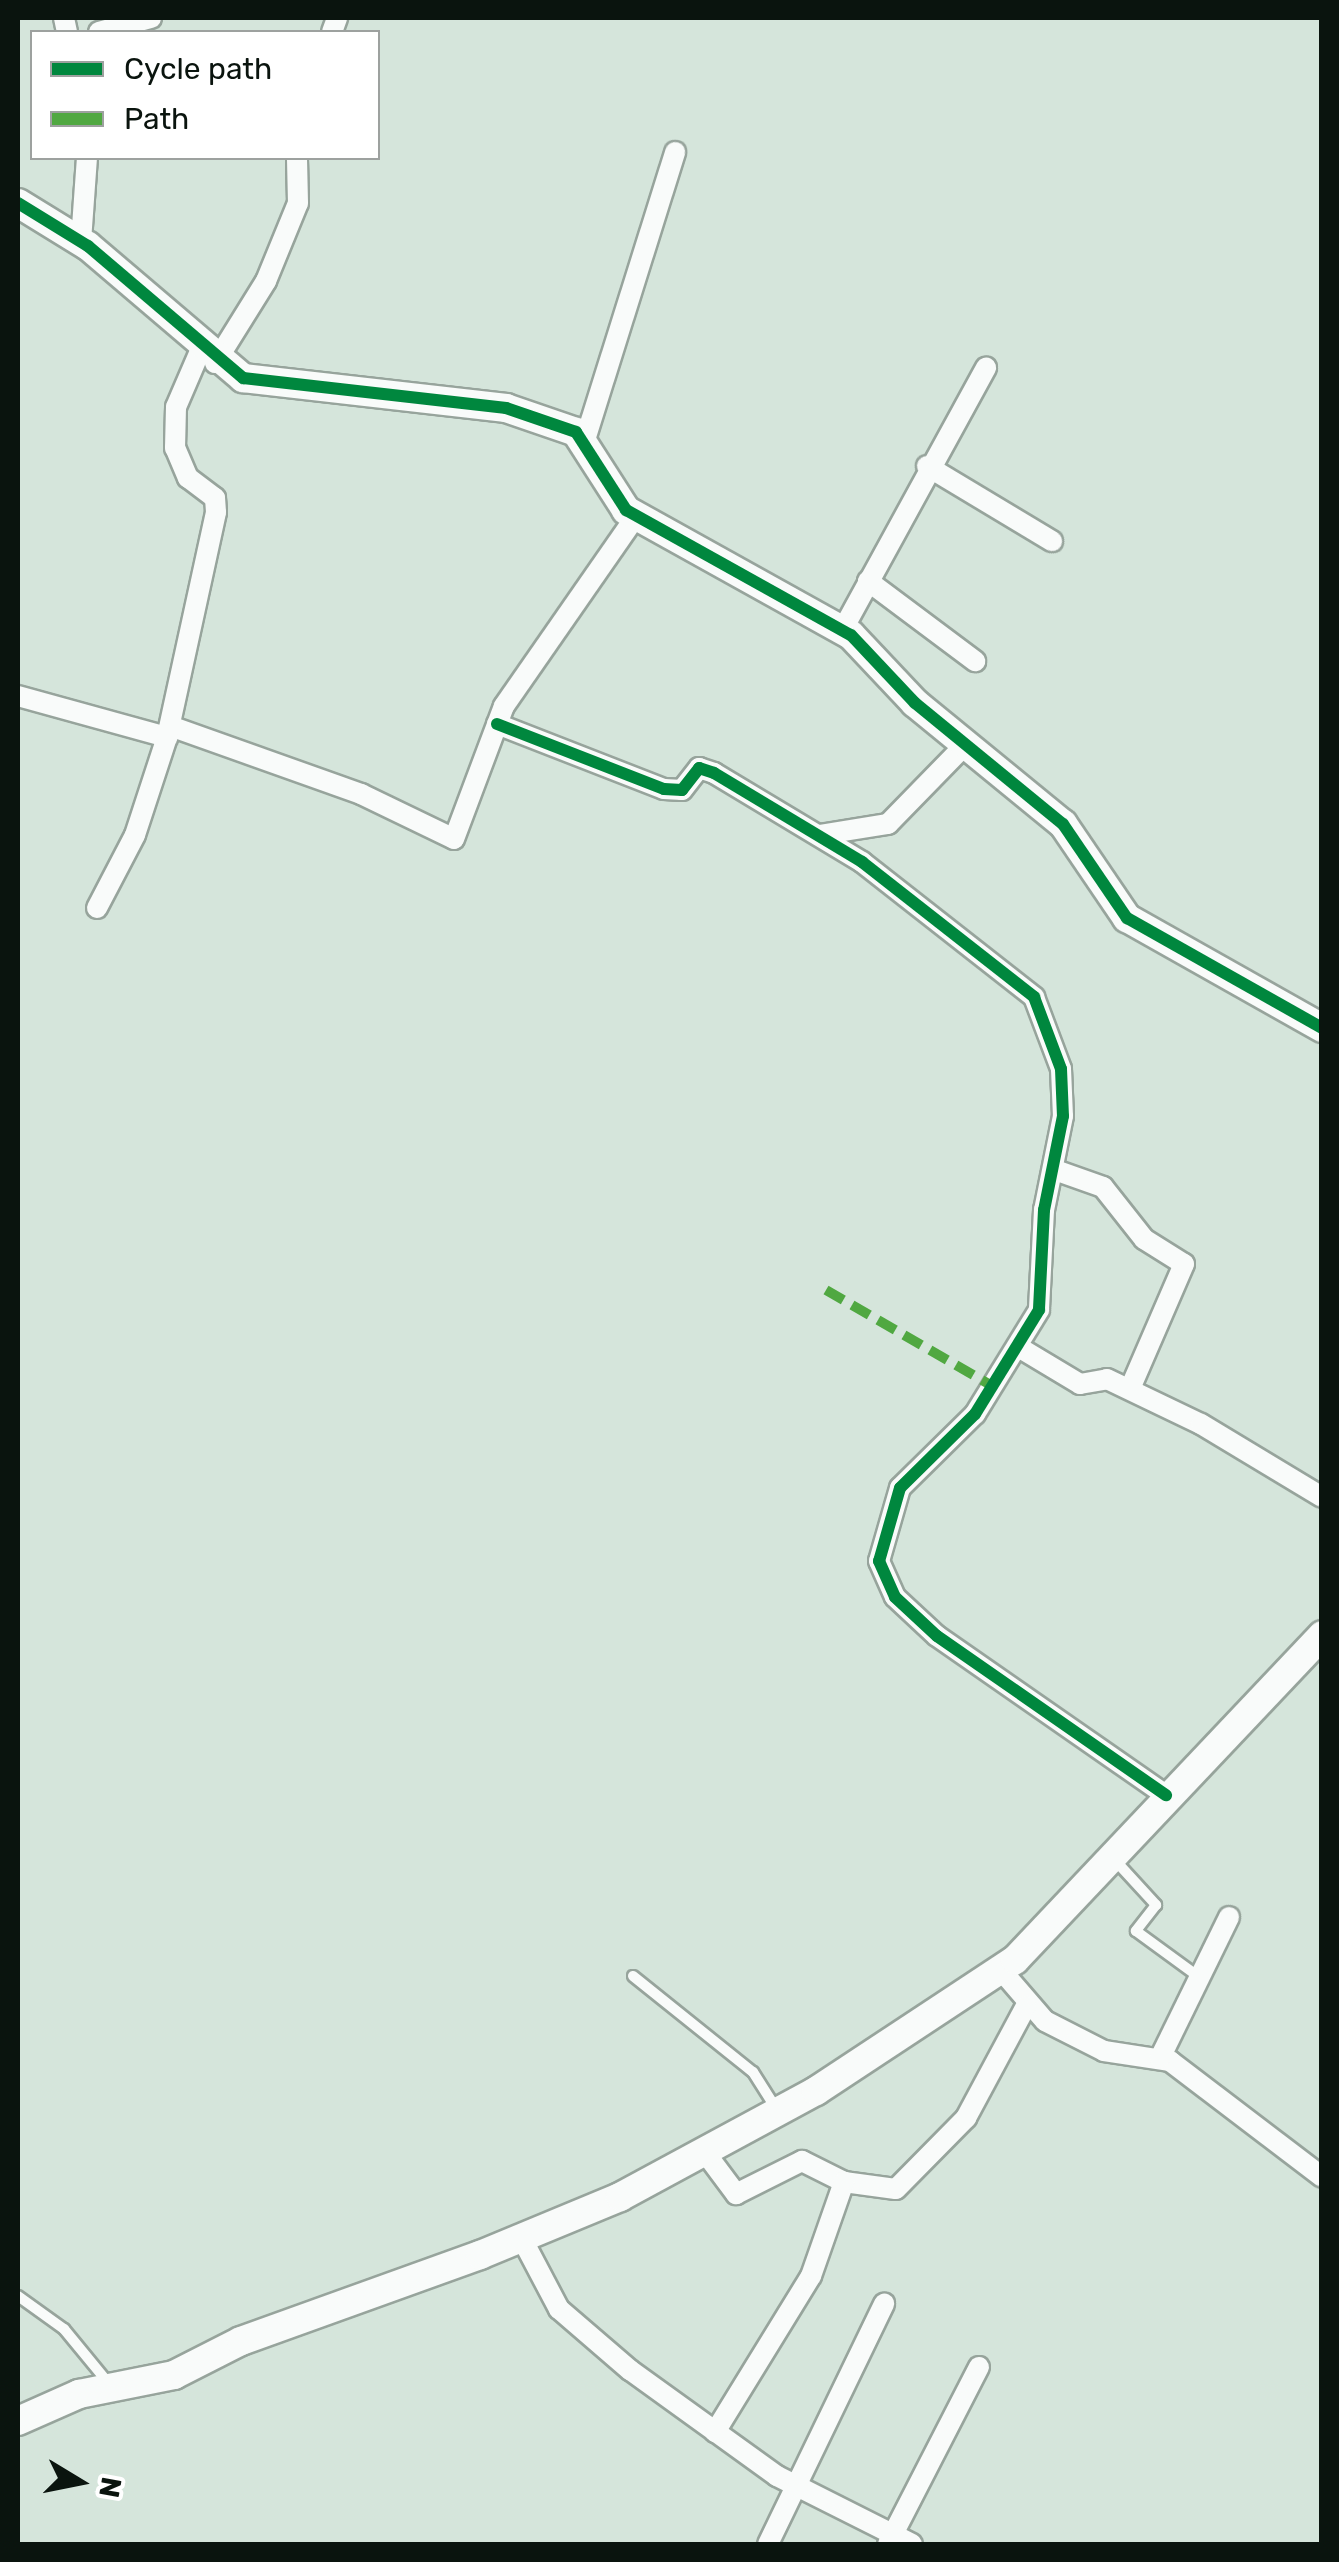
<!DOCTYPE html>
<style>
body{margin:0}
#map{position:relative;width:1339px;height:2562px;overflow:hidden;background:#d5e5db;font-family:Rubik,sans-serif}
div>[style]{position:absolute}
.roads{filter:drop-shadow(2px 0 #97a49c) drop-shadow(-2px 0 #97a49c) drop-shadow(0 2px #97a49c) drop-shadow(0 -2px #97a49c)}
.lane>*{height:10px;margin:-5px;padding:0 5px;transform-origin:5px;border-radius:5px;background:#f9fbfa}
.street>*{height:20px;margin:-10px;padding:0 10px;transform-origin:10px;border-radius:10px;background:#f9fbfa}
.secondary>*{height:28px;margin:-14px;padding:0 14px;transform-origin:14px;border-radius:14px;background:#f9fbfa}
.quiet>*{height:10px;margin-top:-5px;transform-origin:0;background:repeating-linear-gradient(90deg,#50a841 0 20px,transparent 0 30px)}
.cycleway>*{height:12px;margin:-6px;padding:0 6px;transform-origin:6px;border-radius:6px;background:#00873e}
span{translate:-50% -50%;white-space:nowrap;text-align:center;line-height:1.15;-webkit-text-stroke:10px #fff;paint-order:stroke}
.frame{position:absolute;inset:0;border:20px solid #0a140e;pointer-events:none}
.legend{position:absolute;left:30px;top:30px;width:350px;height:130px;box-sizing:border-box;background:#fff;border:2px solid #9da19f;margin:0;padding:12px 18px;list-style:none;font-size:30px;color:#0a140e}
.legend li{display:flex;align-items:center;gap:20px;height:50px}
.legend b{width:50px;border:2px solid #9da19f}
.north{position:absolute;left:30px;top:2432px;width:100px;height:100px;-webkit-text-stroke:8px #fff;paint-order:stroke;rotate:100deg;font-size:28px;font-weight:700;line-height:40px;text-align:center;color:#0a140e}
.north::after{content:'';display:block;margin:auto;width:35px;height:45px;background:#0a140e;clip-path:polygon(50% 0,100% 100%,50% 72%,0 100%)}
</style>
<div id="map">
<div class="roads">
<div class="lane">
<i style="left:1113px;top:1858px;width:64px;rotate:47.5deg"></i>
<i style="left:1156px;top:1905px;width:33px;rotate:128deg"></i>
<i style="left:1136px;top:1931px;width:78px;rotate:36.1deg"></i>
<i style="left:633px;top:1976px;width:154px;rotate:38.7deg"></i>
<i style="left:753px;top:2072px;width:45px;rotate:57.7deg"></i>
<i style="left:18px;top:2296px;width:57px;rotate:35.7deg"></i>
<i style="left:64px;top:2329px;width:72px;rotate:50.6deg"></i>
</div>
<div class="street">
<i style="left:64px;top:18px;width:14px;rotate:78deg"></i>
<i style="left:99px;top:32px;width:54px;rotate:-15.1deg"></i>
<i style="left:332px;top:32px;width:15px;rotate:-70deg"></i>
<i style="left:81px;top:241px;width:83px;rotate:-85.9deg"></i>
<i style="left:215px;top:363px;width:97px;rotate:-58.1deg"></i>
<i style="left:266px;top:281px;width:84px;rotate:-67.7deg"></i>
<i style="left:298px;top:203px;width:45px;rotate:-91.3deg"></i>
<i style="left:584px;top:443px;width:305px;rotate:-72.6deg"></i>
<i style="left:927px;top:466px;width:146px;rotate:31deg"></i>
<i style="left:868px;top:581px;width:134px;rotate:36.8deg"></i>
<i style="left:843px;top:629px;width:298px;rotate:-61.3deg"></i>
<i style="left:18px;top:696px;width:155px;rotate:15.4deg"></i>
<i style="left:497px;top:724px;width:179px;rotate:21.3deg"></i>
<i style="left:664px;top:789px;width:18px;rotate:3deg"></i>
<i style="left:682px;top:790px;width:28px;rotate:-52deg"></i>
<i style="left:699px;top:768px;width:16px;rotate:18deg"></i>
<i style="left:714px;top:773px;width:173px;rotate:31deg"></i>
<i style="left:862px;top:862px;width:219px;rotate:38.1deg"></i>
<i style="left:1034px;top:997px;width:77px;rotate:69.4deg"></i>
<i style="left:1061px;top:1069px;width:47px;rotate:87.6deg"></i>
<i style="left:1063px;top:1116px;width:96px;rotate:101.4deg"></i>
<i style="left:1044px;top:1210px;width:100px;rotate:92.9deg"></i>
<i style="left:1039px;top:1310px;width:122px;rotate:121.6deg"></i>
<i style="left:975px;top:1414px;width:105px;rotate:135.4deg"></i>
<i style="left:900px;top:1488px;width:76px;rotate:106deg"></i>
<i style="left:879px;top:1561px;width:39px;rotate:66deg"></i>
<i style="left:895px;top:1597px;width:57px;rotate:42.9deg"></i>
<i style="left:937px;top:1636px;width:279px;rotate:34.8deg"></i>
<i style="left:170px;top:726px;width:203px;rotate:19.6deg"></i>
<i style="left:361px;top:794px;width:103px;rotate:25.8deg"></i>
<i style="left:454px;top:839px;width:142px;rotate:-69.4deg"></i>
<i style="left:504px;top:706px;width:231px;rotate:-55.2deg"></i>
<i style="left:819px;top:835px;width:70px;rotate:-9.1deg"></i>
<i style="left:888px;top:824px;width:112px;rotate:-45.7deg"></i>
<i style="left:97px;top:908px;width:82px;rotate:-62.5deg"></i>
<i style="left:135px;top:835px;width:103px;rotate:-71.9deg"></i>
<i style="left:167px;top:737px;width:230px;rotate:-77.7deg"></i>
<i style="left:216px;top:512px;width:14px;rotate:-94deg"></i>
<i style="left:215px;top:498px;width:34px;rotate:-143deg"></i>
<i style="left:188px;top:478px;width:33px;rotate:-113deg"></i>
<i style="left:175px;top:448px;width:41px;rotate:-88.6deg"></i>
<i style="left:176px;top:407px;width:63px;rotate:-66.7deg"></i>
<i style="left:1055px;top:1170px;width:51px;rotate:19.5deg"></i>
<i style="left:1103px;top:1187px;width:66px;rotate:51.7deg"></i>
<i style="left:1144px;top:1239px;width:47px;rotate:32deg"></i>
<i style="left:1184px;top:1264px;width:136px;rotate:113.4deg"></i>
<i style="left:1020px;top:1348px;width:70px;rotate:31deg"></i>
<i style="left:1080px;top:1384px;width:27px;rotate:-10deg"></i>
<i style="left:1107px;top:1379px;width:104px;rotate:25.6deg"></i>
<i style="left:1201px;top:1424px;width:141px;rotate:31.1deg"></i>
<i style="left:1001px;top:1970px;width:67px;rotate:49.2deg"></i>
<i style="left:1045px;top:2021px;width:66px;rotate:27deg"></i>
<i style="left:1104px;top:2051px;width:67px;rotate:8.6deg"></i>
<i style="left:1170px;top:2061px;width:191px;rotate:37.3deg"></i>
<i style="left:1160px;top:2058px;width:157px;rotate:-63.9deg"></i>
<i style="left:704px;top:2151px;width:54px;rotate:53.3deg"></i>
<i style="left:736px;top:2194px;width:74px;rotate:-26.6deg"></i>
<i style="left:802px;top:2161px;width:47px;rotate:26.6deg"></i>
<i style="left:844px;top:2182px;width:52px;rotate:7.7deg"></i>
<i style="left:896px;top:2189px;width:100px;rotate:-45.4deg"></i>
<i style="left:966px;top:2118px;width:127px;rotate:-61.8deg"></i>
<i style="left:520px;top:2235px;width:84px;rotate:62.2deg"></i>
<i style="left:559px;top:2309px;width:94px;rotate:40.7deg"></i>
<i style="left:630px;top:2370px;width:181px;rotate:35.8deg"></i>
<i style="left:777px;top:2476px;width:151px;rotate:26.7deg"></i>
<i style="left:715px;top:2432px;width:183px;rotate:-58.4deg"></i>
<i style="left:811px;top:2276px;width:100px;rotate:-70.7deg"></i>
<i style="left:768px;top:2544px;width:267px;rotate:-64.2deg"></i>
<i style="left:888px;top:2544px;width:199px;rotate:-62.8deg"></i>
</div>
<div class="secondary">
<i style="left:18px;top:203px;width:82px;rotate:31.6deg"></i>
<i style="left:88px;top:246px;width:204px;rotate:40.4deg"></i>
<i style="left:243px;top:378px;width:265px;rotate:6.5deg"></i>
<i style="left:506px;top:408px;width:74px;rotate:18.9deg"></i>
<i style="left:576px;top:432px;width:93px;rotate:57.3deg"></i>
<i style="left:626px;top:510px;width:257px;rotate:29.1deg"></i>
<i style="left:851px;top:635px;width:93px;rotate:46.7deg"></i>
<i style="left:915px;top:703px;width:191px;rotate:39.3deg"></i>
<i style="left:1063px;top:824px;width:114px;rotate:55.8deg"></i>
<i style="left:1127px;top:918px;width:224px;rotate:29.4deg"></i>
<i style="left:18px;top:2421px;width:67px;rotate:-23.9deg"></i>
<i style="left:79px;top:2394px;width:97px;rotate:-11.3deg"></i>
<i style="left:174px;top:2375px;width:75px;rotate:-26.9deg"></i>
<i style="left:241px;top:2341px;width:254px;rotate:-19.8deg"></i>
<i style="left:480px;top:2255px;width:152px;rotate:-22.5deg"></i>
<i style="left:620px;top:2197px;width:223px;rotate:-28.4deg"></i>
<i style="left:816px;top:2091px;width:238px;rotate:-33.4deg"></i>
<i style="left:1015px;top:1960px;width:447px;rotate:-46.6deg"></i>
</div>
</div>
<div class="quiet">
<i style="left:826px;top:1290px;width:192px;rotate:30deg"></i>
</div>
<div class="cycleway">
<i style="left:18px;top:203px;width:82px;rotate:31.6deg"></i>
<i style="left:88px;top:246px;width:204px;rotate:40.4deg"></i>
<i style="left:243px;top:378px;width:265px;rotate:6.5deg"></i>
<i style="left:506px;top:408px;width:74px;rotate:18.9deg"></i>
<i style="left:576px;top:432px;width:93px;rotate:57.3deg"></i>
<i style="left:626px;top:510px;width:257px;rotate:29.1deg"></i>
<i style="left:851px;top:635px;width:93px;rotate:46.7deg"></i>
<i style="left:915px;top:703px;width:191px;rotate:39.3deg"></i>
<i style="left:1063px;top:824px;width:114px;rotate:55.8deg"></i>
<i style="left:1127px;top:918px;width:224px;rotate:29.4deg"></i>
<i style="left:497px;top:724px;width:179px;rotate:21.3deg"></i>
<i style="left:664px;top:789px;width:18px;rotate:3deg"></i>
<i style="left:682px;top:790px;width:28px;rotate:-52deg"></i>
<i style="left:699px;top:768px;width:16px;rotate:18deg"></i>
<i style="left:714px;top:773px;width:173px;rotate:31deg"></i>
<i style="left:862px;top:862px;width:219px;rotate:38.1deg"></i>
<i style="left:1034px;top:997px;width:77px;rotate:69.4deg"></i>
<i style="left:1061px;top:1069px;width:47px;rotate:87.6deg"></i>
<i style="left:1063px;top:1116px;width:96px;rotate:101.4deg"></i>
<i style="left:1044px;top:1210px;width:100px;rotate:92.9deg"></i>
<i style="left:1039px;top:1310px;width:122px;rotate:121.6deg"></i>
<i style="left:975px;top:1414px;width:105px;rotate:135.4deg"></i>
<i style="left:900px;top:1488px;width:76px;rotate:106deg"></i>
<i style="left:879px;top:1561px;width:39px;rotate:66deg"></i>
<i style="left:895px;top:1597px;width:57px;rotate:42.9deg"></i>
<i style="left:937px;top:1636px;width:279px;rotate:34.8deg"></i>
</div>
<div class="frame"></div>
<ul class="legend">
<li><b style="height:12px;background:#00873e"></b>Cycle path</li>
<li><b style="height:12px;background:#50a841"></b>Path</li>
</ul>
<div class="north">N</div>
</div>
